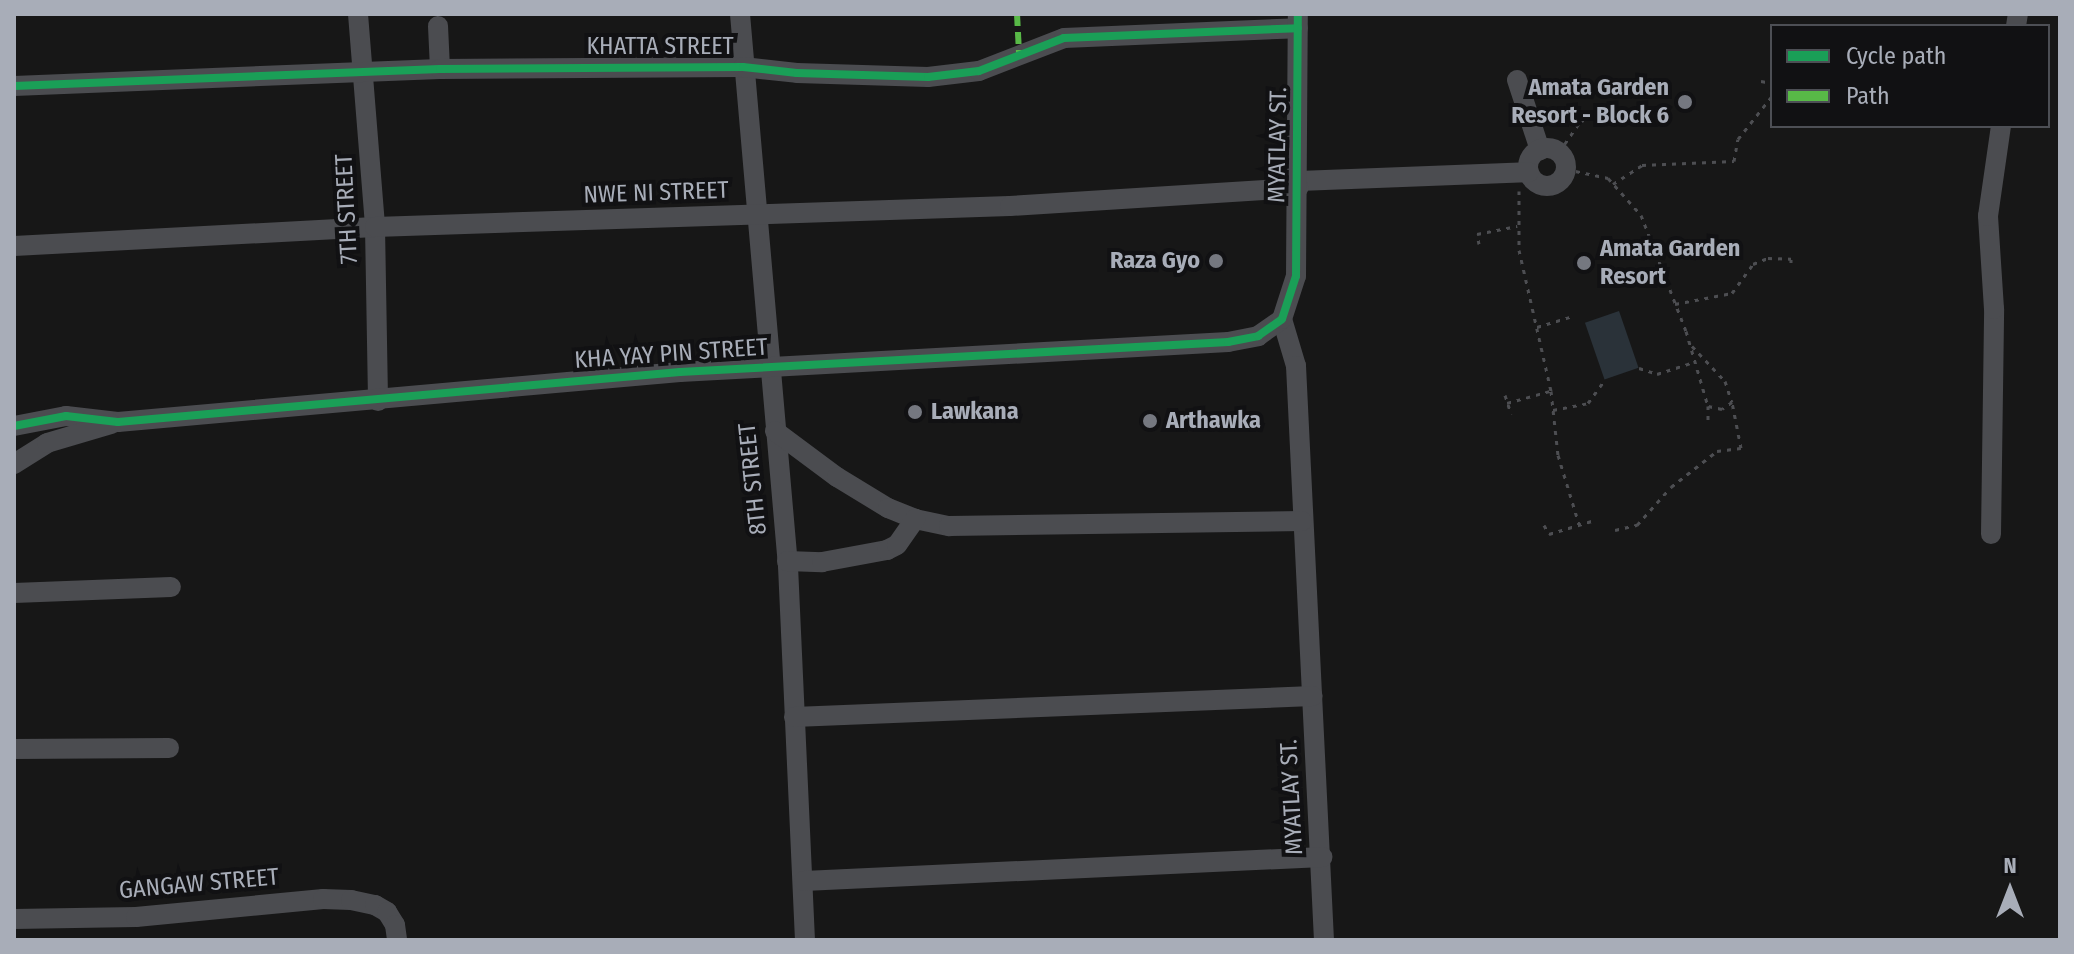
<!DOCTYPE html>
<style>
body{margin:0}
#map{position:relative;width:2074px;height:954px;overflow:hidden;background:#171717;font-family:"Fira Sans Condensed",sans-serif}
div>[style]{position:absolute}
.water>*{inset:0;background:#2a3239;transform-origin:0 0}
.path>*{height:3px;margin-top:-1.5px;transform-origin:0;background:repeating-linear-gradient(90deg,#4d4e52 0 4px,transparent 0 10px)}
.minor>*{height:20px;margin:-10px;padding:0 10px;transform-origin:10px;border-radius:10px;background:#4b4c50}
.minor>.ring{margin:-10px;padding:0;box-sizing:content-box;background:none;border:20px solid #4b4c50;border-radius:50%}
.quiet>*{height:6px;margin-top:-3px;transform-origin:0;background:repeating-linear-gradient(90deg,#58b947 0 12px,transparent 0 18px)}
.cycleway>*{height:8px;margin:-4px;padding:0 4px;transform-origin:4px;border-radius:4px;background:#1a9f57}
.dots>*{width:22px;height:22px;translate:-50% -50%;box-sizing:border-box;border:4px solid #111113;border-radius:50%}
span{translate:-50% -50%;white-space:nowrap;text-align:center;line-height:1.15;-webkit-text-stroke:8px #111113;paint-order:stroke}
.street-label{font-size:24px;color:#a8adb8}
.poi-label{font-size:24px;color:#a8adb8;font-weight:700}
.right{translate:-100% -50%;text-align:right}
.left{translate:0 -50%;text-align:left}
.frame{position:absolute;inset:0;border:16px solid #a8adb8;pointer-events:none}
.legend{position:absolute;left:1770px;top:24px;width:280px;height:104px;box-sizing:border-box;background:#111113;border:2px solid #4d4f55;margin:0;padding:10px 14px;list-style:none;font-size:24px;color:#a8adb8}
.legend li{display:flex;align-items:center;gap:16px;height:40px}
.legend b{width:40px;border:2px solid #4d4f55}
.north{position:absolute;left:1970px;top:850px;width:80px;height:80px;-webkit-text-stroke:6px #111113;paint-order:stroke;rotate:0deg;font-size:22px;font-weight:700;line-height:32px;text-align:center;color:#a8adb8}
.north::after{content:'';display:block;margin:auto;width:28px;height:36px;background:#a8adb8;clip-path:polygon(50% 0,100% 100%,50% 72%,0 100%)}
</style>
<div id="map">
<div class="water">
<i style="left:1619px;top:311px;width:60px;height:36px;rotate:71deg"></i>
</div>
<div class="path">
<i style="left:1761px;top:81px;width:11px;rotate:10deg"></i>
<i style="left:1559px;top:152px;width:37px;rotate:-55deg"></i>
<i style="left:1580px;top:122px;width:32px;rotate:-28deg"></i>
<i style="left:1566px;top:169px;width:43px;rotate:12.1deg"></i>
<i style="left:1608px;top:178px;width:50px;rotate:48.3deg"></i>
<i style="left:1641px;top:215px;width:124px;rotate:68.8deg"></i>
<i style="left:1686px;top:331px;width:78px;rotate:73.7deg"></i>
<i style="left:1708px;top:406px;width:15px;rotate:90deg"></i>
<i style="left:1613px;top:184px;width:35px;rotate:-33deg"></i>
<i style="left:1642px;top:165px;width:92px;rotate:-2.5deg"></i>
<i style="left:1734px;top:161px;width:22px;rotate:-80deg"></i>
<i style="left:1738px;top:139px;width:55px;rotate:-51.7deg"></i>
<i style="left:1519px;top:191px;width:59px;rotate:90deg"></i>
<i style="left:1519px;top:250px;width:145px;rotate:77.2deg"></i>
<i style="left:1551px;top:391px;width:64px;rotate:83.8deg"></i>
<i style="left:1558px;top:455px;width:72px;rotate:73.1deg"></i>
<i style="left:1479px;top:244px;width:10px;rotate:-101deg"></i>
<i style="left:1477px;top:234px;width:41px;rotate:-11.3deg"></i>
<i style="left:1675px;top:304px;width:58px;rotate:-10.9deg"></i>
<i style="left:1732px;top:293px;width:36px;rotate:-54deg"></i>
<i style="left:1753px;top:264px;width:16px;rotate:-22deg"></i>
<i style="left:1768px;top:258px;width:23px;rotate:2deg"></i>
<i style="left:1791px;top:259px;width:7px;rotate:90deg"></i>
<i style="left:1537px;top:327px;width:38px;rotate:-17deg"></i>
<i style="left:1692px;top:346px;width:48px;rotate:46.7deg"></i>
<i style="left:1725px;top:381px;width:22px;rotate:72deg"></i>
<i style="left:1732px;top:402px;width:12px;rotate:145deg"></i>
<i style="left:1722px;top:409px;width:14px;rotate:-168deg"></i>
<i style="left:1639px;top:368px;width:19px;rotate:18deg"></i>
<i style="left:1657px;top:374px;width:40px;rotate:-18deg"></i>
<i style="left:1505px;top:395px;width:20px;rotate:72deg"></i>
<i style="left:1507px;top:403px;width:45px;rotate:-15.6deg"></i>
<i style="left:1553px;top:410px;width:36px;rotate:-11deg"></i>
<i style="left:1588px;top:403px;width:29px;rotate:-54deg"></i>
<i style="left:1544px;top:525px;width:10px;rotate:61deg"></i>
<i style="left:1549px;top:534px;width:48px;rotate:-16.9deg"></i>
<i style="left:1615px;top:530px;width:23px;rotate:-13deg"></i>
<i style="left:1637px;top:525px;width:51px;rotate:-48.2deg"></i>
<i style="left:1671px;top:487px;width:58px;rotate:-38deg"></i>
<i style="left:1717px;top:451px;width:24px;rotate:-7deg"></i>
<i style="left:1741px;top:448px;width:47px;rotate:-101.1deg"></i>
</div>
<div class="minor">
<i style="left:358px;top:14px;width:214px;rotate:85.4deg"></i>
<i style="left:375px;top:227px;width:174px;rotate:89deg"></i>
<i style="left:740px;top:14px;width:554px;rotate:85.03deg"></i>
<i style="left:788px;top:566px;width:374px;rotate:87.4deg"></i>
<i style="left:438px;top:26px;width:43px;rotate:87.3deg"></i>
<i style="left:2016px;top:26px;width:12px;rotate:-81deg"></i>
<i style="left:1517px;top:80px;width:74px;rotate:71.8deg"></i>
<i style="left:14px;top:86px;width:426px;rotate:-2.3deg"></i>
<i style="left:440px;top:69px;width:303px;rotate:-0.4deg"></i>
<i style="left:743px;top:67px;width:54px;rotate:6.3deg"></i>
<i style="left:797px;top:73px;width:131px;rotate:1.7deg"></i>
<i style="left:928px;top:77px;width:51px;rotate:-6.7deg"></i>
<i style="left:979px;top:71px;width:91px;rotate:-21.2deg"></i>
<i style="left:1064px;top:38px;width:234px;rotate:-2.4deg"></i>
<i class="ring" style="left:1528px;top:148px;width:18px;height:18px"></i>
<i style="left:1299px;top:181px;width:230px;rotate:-2.2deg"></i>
<i style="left:14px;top:246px;width:361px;rotate:-3deg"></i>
<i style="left:375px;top:227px;width:635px;rotate:-1.89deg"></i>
<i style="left:1010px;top:206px;width:289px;rotate:-3.6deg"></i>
<i style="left:1282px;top:319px;width:49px;rotate:73.4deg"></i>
<i style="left:1296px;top:366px;width:575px;rotate:87.21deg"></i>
<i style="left:14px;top:426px;width:53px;rotate:-10.9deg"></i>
<i style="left:66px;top:416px;width:52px;rotate:6.6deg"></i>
<i style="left:118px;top:422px;width:564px;rotate:-5.08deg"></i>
<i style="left:680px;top:372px;width:549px;rotate:-3.13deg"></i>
<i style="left:1228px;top:342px;width:31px;rotate:-11deg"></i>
<i style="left:1258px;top:336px;width:29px;rotate:-35deg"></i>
<i style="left:1282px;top:319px;width:45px;rotate:-72deg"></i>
<i style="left:1296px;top:276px;width:262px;rotate:-89.6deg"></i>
<i style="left:775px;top:431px;width:77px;rotate:36.6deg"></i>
<i style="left:837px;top:477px;width:60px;rotate:31.3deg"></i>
<i style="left:888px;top:508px;width:29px;rotate:22deg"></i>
<i style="left:915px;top:519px;width:35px;rotate:12deg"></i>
<i style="left:949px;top:526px;width:353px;rotate:-0.8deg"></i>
<i style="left:14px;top:464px;width:39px;rotate:-32deg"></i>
<i style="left:47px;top:443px;width:67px;rotate:-16.5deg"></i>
<i style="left:1991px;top:534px;width:225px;rotate:-89.2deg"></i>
<i style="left:1994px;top:309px;width:93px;rotate:-93.7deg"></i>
<i style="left:1988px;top:216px;width:91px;rotate:-81.8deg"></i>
<i style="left:787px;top:561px;width:35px;rotate:2deg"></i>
<i style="left:822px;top:562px;width:66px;rotate:-10.5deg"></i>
<i style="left:887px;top:550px;width:11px;rotate:-27deg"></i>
<i style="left:897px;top:545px;width:32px;rotate:-55deg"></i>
<i style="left:14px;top:593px;width:157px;rotate:-2.2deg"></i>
<i style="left:794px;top:717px;width:519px;rotate:-2.32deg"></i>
<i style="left:14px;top:749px;width:155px;rotate:-0.4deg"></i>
<i style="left:804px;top:881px;width:519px;rotate:-2.65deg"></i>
<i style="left:14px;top:919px;width:122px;rotate:-0.9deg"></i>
<i style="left:136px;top:917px;width:188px;rotate:-5.5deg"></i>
<i style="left:323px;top:899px;width:28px;rotate:2deg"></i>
<i style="left:351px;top:900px;width:25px;rotate:12deg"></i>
<i style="left:375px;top:905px;width:14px;rotate:30deg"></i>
<i style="left:387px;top:912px;width:15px;rotate:58deg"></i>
<i style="left:395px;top:925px;width:15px;rotate:82deg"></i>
</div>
<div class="quiet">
<i style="left:1017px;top:14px;width:39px;rotate:87deg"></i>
</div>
<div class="cycleway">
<i style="left:14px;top:86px;width:426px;rotate:-2.3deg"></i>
<i style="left:440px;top:69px;width:303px;rotate:-0.4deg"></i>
<i style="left:743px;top:67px;width:54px;rotate:6.3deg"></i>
<i style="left:797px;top:73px;width:131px;rotate:1.7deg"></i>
<i style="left:928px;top:77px;width:51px;rotate:-6.7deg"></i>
<i style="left:979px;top:71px;width:91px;rotate:-21.2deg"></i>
<i style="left:1064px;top:38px;width:234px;rotate:-2.4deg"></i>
<i style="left:14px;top:426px;width:53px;rotate:-10.9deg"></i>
<i style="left:66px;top:416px;width:52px;rotate:6.6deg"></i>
<i style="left:118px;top:422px;width:564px;rotate:-5.08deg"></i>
<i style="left:680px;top:372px;width:549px;rotate:-3.13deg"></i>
<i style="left:1228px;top:342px;width:31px;rotate:-11deg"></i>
<i style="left:1258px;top:336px;width:29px;rotate:-35deg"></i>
<i style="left:1282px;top:319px;width:45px;rotate:-72deg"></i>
<i style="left:1296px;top:276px;width:262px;rotate:-89.6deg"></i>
</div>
<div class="dots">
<i style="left:1685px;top:102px;background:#757880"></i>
<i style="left:1216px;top:261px;background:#757880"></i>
<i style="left:1584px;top:263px;background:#757880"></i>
<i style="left:915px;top:412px;background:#757880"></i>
<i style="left:1150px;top:421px;background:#757880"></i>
</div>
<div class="street-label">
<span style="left:660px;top:47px">KHATTA STREET</span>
<span style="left:1278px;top:145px;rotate:-89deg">MYATLAY ST.</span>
<span style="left:656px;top:193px;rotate:-2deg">NWE NI STREET</span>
<span style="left:347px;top:209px;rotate:-93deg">7TH STREET</span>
<span style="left:671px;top:354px;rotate:-4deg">KHA YAY PIN STREET</span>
<span style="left:753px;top:479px;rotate:-96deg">8TH STREET</span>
<span style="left:1292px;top:797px;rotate:-93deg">MYATLAY ST.</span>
<span style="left:199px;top:884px;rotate:-5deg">GANGAW STREET</span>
</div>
<div class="poi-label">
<span class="right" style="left:1669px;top:102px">Amata Garden<br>Resort - Block 6</span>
<span class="left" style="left:1600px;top:263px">Amata Garden<br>Resort</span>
<span class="right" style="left:1200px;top:261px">Raza Gyo</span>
<span class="left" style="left:931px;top:412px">Lawkana</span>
<span class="left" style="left:1166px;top:421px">Arthawka</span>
</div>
<div class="frame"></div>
<ul class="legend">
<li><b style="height:10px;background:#1a9f57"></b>Cycle path</li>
<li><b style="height:10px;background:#58b947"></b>Path</li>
</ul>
<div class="north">N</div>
</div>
